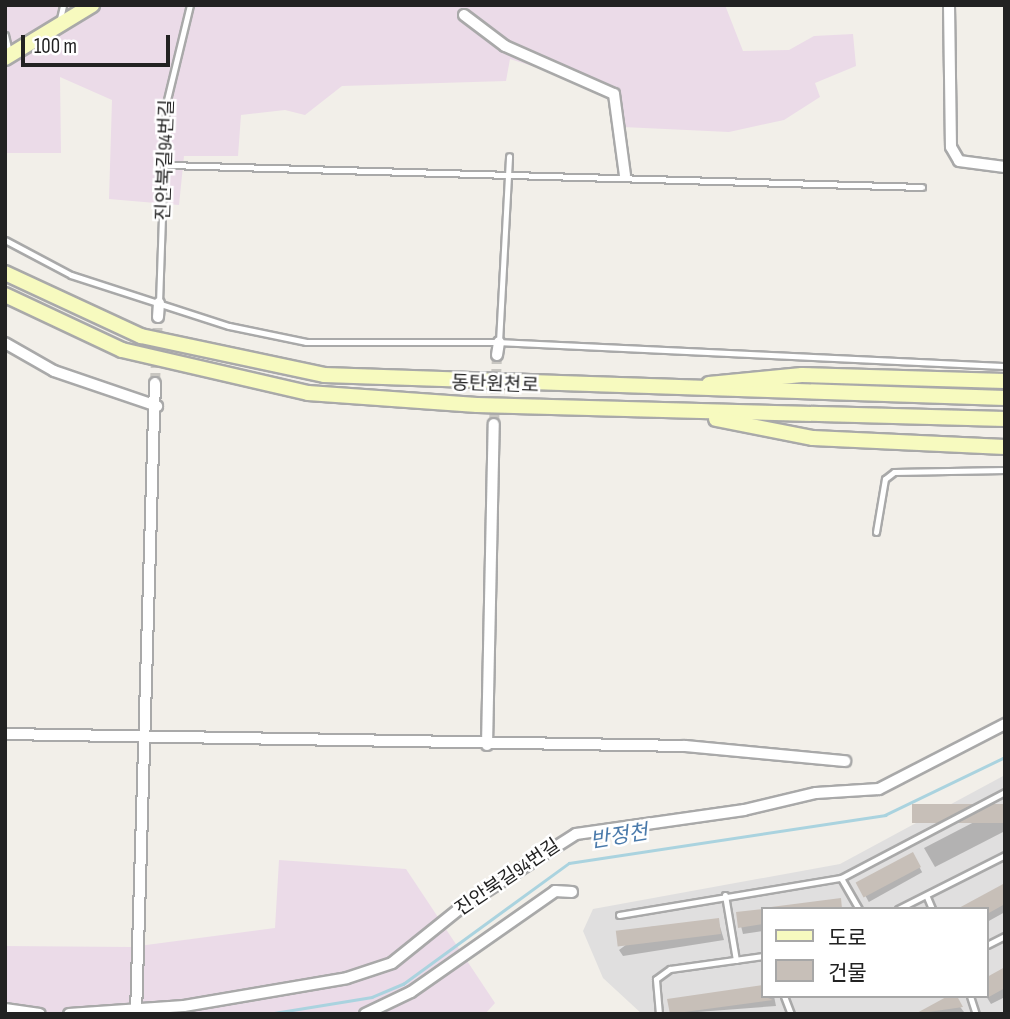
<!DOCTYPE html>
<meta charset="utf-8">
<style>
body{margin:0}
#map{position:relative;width:1010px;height:1019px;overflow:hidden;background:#f2efe9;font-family:"Sofia Sans Condensed","Noto Sans KR",sans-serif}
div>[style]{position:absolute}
.residential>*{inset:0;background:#e0dfdf}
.industrial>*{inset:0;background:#ebdbe8}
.shadow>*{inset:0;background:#0003;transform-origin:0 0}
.stream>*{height:2.5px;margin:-1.25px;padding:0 1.25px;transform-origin:1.25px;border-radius:1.25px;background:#aad3df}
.building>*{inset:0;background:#c7bfb8;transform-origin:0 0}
.street-tunnel>*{height:10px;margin-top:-5px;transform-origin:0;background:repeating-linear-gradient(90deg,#c8c6c1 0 10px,transparent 0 15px)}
.roads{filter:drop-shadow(2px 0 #a9a9a9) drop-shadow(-2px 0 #a9a9a9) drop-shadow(0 2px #a9a9a9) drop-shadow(0 -2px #a9a9a9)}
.lane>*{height:5px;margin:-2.5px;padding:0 2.5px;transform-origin:2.5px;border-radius:2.5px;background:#fff}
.street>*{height:10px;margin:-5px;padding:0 5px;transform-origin:5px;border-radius:5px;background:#fff}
.secondary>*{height:14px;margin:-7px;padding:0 7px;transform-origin:7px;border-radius:7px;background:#f7fabf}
span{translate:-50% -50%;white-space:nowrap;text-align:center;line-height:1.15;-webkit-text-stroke:5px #fff;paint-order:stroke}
.street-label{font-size:19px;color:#222}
.water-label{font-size:21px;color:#4a7aab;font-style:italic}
.frame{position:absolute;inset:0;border:7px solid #222;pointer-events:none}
.legend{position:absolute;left:761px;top:907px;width:228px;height:91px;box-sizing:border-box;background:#fff;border:2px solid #a7a7a7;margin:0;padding:9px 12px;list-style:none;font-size:21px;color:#222}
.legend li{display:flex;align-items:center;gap:14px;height:35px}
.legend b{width:35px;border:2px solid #a7a7a7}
.scale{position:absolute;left:21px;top:35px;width:149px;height:32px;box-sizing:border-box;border:4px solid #222;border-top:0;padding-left:9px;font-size:21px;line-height:24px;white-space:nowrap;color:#222;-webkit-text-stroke:5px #fff;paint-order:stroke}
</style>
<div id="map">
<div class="residential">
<i style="clip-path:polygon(evenodd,1005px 775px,1005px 1014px,642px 1014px,603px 978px,583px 931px,593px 909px,840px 864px,1005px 775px,763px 909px,987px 909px,987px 996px,763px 996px,763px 909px)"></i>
</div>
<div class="industrial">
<i style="clip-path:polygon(5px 5px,725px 5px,743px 51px,789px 50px,814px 36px,853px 34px,856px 66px,815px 83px,820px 97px,784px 120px,729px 132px,623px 127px,611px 91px,510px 59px,506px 81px,342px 86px,305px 115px,285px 110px,241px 115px,238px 156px,184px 156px,179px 205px,109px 199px,112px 100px,60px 77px,61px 153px,5px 153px)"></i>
<i style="clip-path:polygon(279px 860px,406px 869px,495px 1003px,485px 1014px,5px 1014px,5px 946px,131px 947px,275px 928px)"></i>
</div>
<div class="shadow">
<i style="clip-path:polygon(1005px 806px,1005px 831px,935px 867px,924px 848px)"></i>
<i style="left:912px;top:854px;width:21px;height:61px;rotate:61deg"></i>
<i style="clip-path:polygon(1005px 885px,1005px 912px,987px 922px,987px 909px)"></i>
<i style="clip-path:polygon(763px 910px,763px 931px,743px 934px,738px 914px)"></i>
<i style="clip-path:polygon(718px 920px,724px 940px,623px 956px,619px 950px,650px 927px)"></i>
<i style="clip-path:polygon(1005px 969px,1005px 997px,991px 1004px,986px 996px)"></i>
<i style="clip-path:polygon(763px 987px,763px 996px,774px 996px,776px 1006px,671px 1014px,669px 1001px)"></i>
<i style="clip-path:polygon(952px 996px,964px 1012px,919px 1014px)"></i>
</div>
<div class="stream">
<i style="left:268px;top:1014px;width:105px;rotate:-9.3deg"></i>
<i style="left:372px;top:997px;width:34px;rotate:-23deg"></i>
<i style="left:403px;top:984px;width:205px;rotate:-36.1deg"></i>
<i style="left:569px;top:863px;width:320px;rotate:-8.6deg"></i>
<i style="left:885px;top:815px;width:133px;rotate:-25.8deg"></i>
</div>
<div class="building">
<i style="left:1005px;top:804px;width:19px;height:93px;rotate:90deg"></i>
<i style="left:913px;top:852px;width:17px;height:65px;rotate:62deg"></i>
<i style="clip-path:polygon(1005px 883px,1005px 904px,987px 914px,957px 909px)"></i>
<i style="clip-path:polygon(841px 898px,842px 909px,771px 909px,771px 907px)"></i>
<i style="clip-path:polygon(763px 909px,763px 924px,738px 928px,736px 912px)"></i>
<i style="left:719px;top:918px;width:16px;height:104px;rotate:83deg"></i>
<i style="clip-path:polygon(1005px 967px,1005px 988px,987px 998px,987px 977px)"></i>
<i style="clip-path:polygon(763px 985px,763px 996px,773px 1000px,670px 1014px,667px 999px)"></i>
<i style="clip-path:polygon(948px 996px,957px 996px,963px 1007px,915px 1014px)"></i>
</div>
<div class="street-tunnel">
<i style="left:155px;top:383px;width:66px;rotate:-87.4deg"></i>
<i style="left:494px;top:424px;width:69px;rotate:-87.5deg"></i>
</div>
<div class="roads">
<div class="lane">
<i style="left:59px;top:23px;width:18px;rotate:-77deg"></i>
<i style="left:5px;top:35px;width:17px;rotate:77deg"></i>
<i style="left:168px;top:165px;width:754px;rotate:1.67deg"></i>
<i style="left:5px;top:240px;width:75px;rotate:27.9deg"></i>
<i style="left:71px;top:275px;width:166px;rotate:17.9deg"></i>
<i style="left:229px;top:326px;width:79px;rotate:11.7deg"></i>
<i style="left:306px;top:342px;width:193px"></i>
<i style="left:499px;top:342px;width:507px;rotate:2.72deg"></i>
<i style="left:159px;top:303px;width:199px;rotate:-88deg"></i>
<i style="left:166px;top:104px;width:102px;rotate:-76.4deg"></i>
<i style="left:499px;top:342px;width:186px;rotate:-86.9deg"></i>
<i style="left:876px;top:532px;width:54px;rotate:-80.4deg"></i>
<i style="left:885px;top:479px;width:11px;rotate:-38deg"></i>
<i style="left:894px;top:472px;width:111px;rotate:-1deg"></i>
<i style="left:841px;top:878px;width:36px;rotate:60deg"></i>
<i style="left:725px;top:895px;width:66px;rotate:80.4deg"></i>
<i style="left:927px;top:897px;width:13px;rotate:67deg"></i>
<i style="left:898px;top:909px;width:120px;rotate:-26.8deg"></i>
<i style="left:619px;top:915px;width:225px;rotate:-9.5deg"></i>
<i style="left:841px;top:878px;width:185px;rotate:-27.7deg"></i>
<i style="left:987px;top:945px;width:20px;rotate:-27deg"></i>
<i style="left:784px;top:996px;width:19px;rotate:69deg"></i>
<i style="left:970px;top:996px;width:19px;rotate:72deg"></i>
<i style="left:659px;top:1014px;width:35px;rotate:-95deg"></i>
<i style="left:656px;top:979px;width:17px;rotate:-36deg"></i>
<i style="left:670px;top:969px;width:94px;rotate:-8deg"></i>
</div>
<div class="street">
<i style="left:949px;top:5px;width:142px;rotate:89.2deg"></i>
<i style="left:951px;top:147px;width:16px;rotate:60deg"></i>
<i style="left:959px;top:161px;width:46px;rotate:7.4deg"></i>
<i style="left:464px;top:15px;width:51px;rotate:37.1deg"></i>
<i style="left:505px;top:46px;width:119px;rotate:23.8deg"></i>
<i style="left:614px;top:94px;width:82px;rotate:82.3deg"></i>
<i style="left:158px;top:317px;width:14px;rotate:-86deg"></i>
<i style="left:5px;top:343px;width:56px;rotate:29.7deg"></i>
<i style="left:54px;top:371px;width:109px;rotate:18.8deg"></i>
<i style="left:497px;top:355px;width:13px;rotate:-81deg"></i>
<i style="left:5px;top:734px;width:680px;rotate:1.01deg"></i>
<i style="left:685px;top:746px;width:161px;rotate:5.4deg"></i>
<i style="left:487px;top:745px;width:321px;rotate:-88.8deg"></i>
<i style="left:5px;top:1009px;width:35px;rotate:8deg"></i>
<i style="left:69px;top:1014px;width:115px;rotate:-4deg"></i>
<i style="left:184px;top:1006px;width:165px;rotate:-9.7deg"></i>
<i style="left:347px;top:978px;width:47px;rotate:-18.4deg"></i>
<i style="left:392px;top:963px;width:91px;rotate:-38.8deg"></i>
<i style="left:463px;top:906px;width:134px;rotate:-32.5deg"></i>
<i style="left:576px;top:834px;width:170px;rotate:-8.1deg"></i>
<i style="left:744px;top:810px;width:74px;rotate:-13.3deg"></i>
<i style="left:816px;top:793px;width:63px;rotate:-3.6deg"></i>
<i style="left:879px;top:789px;width:142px;rotate:-27.3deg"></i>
<i style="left:136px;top:1014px;width:631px;rotate:-88.28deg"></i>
<i style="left:365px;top:1014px;width:51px;rotate:-25.6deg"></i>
<i style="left:411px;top:992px;width:176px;rotate:-35deg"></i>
<i style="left:555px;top:891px;width:17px;rotate:3deg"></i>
</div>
<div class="secondary">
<i style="left:5px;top:58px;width:102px;rotate:-31.3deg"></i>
<i style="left:5px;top:273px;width:150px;rotate:24.9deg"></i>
<i style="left:141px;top:336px;width:187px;rotate:12deg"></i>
<i style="left:324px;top:375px;width:681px;rotate:1.93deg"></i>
<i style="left:5px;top:295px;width:129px;rotate:25.2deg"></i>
<i style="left:122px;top:350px;width:191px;rotate:13deg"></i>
<i style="left:308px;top:393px;width:169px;rotate:4.1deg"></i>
<i style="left:477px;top:405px;width:528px;rotate:1.52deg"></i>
<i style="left:709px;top:384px;width:93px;rotate:-5.5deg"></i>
<i style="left:802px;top:375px;width:203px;rotate:1.7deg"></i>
<i style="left:716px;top:419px;width:99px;rotate:11.1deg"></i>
<i style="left:813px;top:438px;width:192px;rotate:2.7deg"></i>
</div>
</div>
<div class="street-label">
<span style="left:166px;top:160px;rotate:-88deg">진안북길94번길</span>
<span style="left:495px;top:385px;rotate:2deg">동탄원천로</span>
<span style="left:508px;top:878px;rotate:-34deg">진안북길94번길</span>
</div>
<div class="water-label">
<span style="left:619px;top:837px;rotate:-9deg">반정천</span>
</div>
<div class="frame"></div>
<ul class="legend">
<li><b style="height:9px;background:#f7fabf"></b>도로</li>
<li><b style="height:19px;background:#c7bfb8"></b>건물</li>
</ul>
<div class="scale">100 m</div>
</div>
